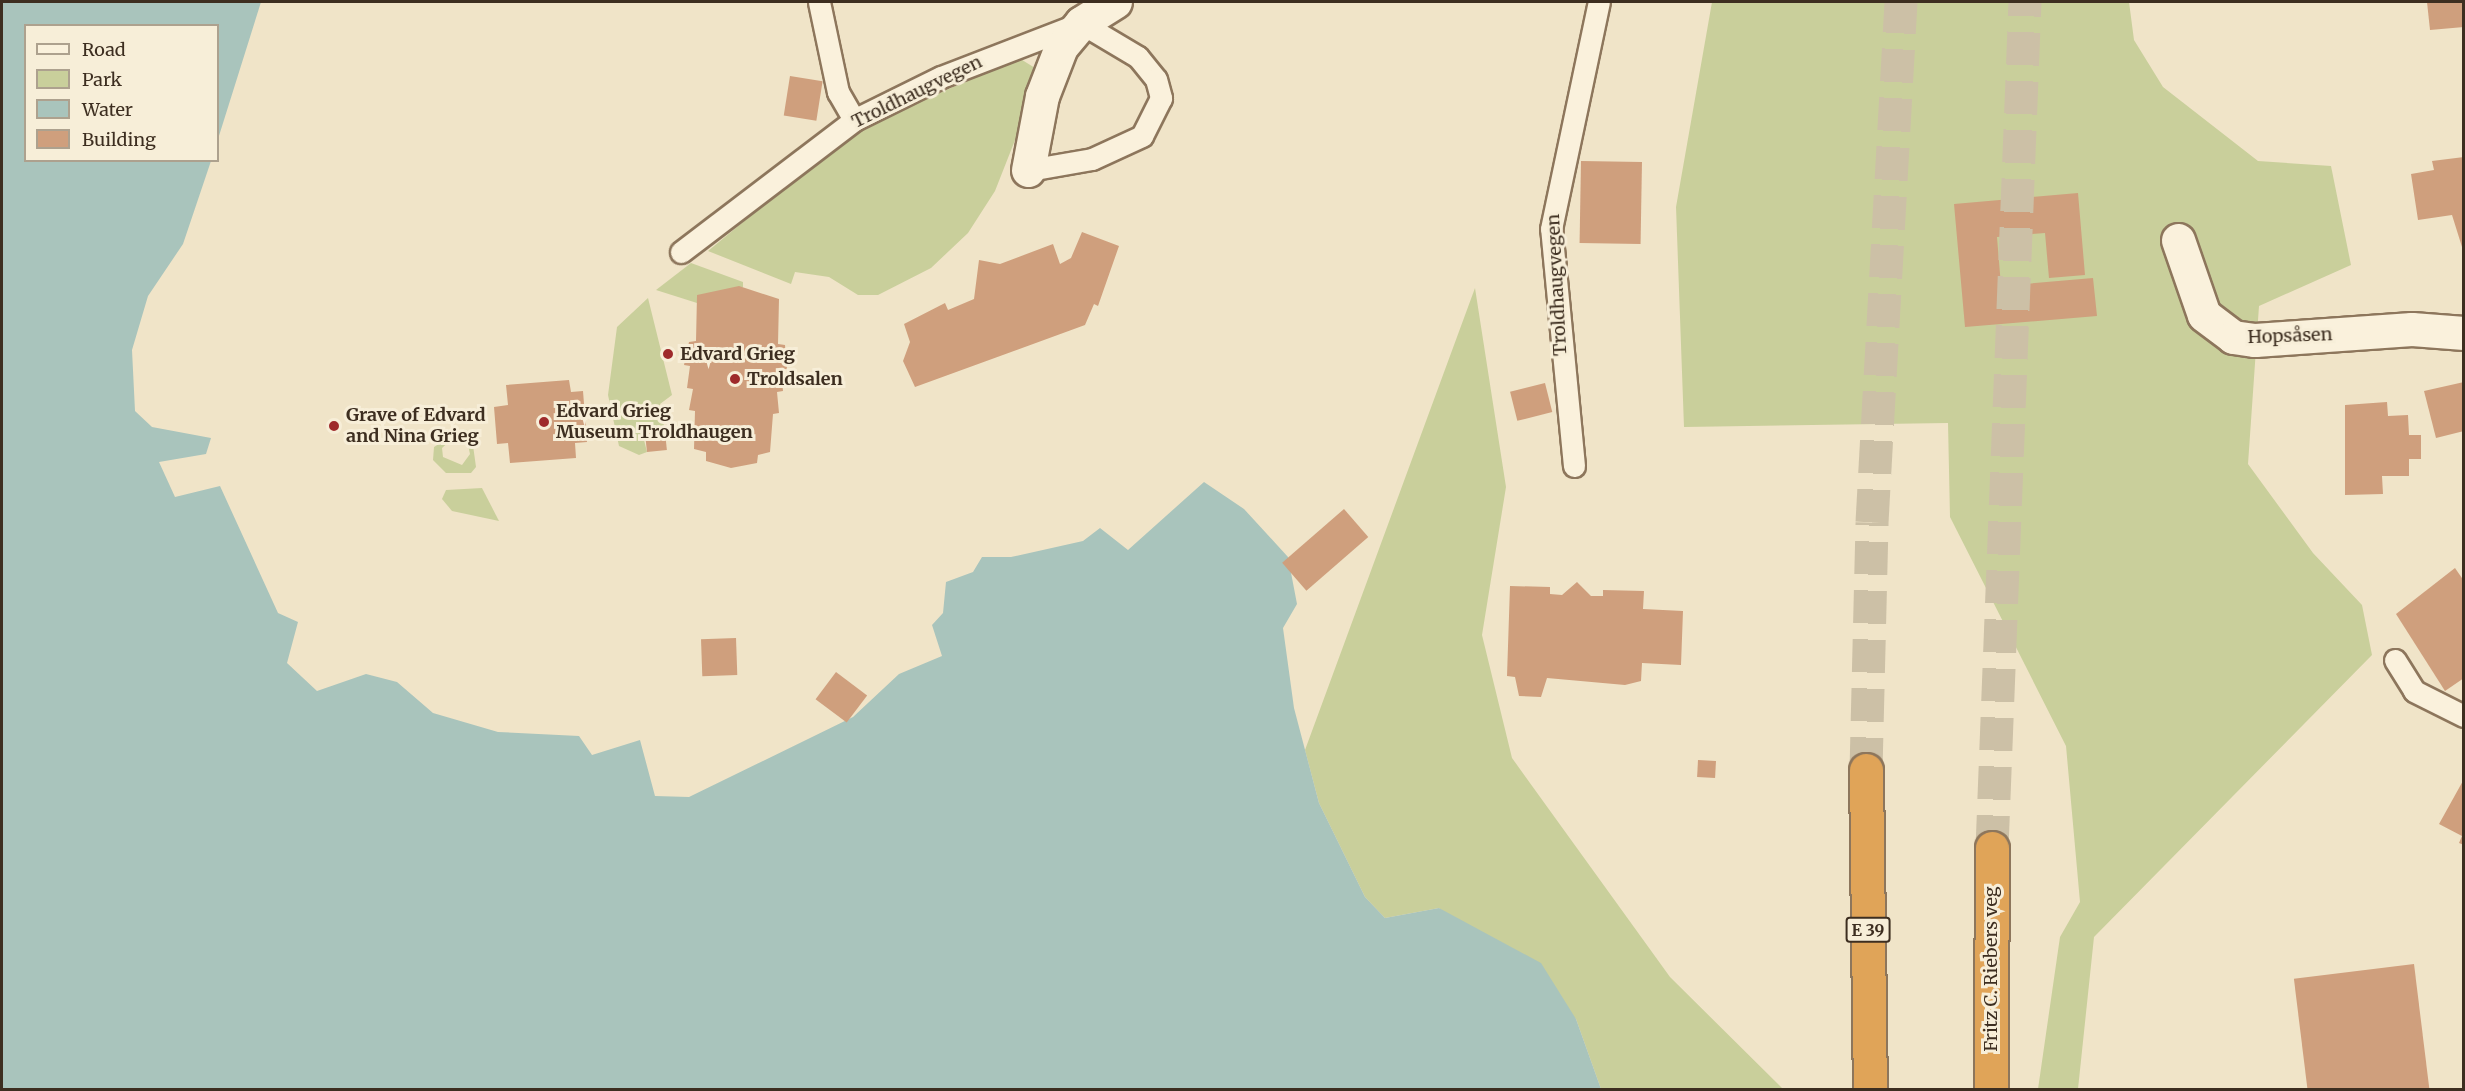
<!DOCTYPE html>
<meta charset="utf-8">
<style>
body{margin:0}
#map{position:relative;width:2465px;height:1091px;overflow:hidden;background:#f0e4c8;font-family:Merriweather,serif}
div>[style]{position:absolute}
.green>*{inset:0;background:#c9cf9b}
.water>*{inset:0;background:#a9c4bc}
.building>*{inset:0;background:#cf9f7d;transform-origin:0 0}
.motorway-tunnel>*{height:33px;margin-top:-16.5px;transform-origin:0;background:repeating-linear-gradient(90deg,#ccc0a6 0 33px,transparent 0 49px)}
.roads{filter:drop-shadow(2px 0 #8d765c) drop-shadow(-2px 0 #8d765c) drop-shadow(0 2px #8d765c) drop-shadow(0 -2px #8d765c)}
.service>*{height:21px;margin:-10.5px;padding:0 10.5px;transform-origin:10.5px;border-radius:10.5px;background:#faf1dc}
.minor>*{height:33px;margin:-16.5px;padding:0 16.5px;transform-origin:16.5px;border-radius:16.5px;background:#faf1dc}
.motorway>*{height:33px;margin:-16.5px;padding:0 16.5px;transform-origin:16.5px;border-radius:16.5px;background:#e0a458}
.dots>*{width:16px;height:16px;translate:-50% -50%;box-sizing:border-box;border:3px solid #f7eed8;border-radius:50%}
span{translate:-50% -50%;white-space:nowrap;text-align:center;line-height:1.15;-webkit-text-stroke:6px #f7eed8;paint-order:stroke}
.shield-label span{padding:2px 4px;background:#f7eed8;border:2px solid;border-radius:4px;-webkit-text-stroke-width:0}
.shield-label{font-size:16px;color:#3d2e20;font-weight:700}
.street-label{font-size:18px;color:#3d2e20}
.poi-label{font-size:18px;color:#3d2e20;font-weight:700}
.left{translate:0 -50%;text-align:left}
.frame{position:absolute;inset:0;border:3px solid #3d2e20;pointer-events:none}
.legend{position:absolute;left:24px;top:24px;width:195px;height:138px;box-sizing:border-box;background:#f7eed8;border:2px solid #ada18e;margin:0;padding:8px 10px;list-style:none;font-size:18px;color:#3d2e20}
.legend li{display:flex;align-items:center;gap:12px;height:30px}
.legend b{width:30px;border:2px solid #ada18e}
</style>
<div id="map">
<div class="green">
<i style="clip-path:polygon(1712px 2px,2129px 2px,2134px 40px,2163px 87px,2258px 161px,2331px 166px,2351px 265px,2259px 306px,2248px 464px,2313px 553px,2362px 605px,2372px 655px,2094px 937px,2078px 1089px,2038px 1089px,2060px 937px,2080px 902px,2066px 746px,1950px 517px,1948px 423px,1684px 427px,1676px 207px)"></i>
<i style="clip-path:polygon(1019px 58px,1035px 68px,1030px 102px,995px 191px,968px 233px,931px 268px,878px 295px,858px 295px,829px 277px,795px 272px,791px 284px,708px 251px,824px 155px,885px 117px)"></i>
<i style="clip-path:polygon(691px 263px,743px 282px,743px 287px,697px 303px,656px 290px)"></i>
<i style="clip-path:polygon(1475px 288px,1506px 487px,1482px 635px,1512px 758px,1670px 977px,1783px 1089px,1601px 1089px,1576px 1019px,1439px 908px,1385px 918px,1365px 897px,1319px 803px,1305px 750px)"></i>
<i style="clip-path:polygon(648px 298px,672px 395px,660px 404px,665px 432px,642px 432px,647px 452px,639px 455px,619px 446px,608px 395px,617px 327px)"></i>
<i style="clip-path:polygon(evenodd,463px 429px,471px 431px,476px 467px,471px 473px,446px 473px,433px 460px,434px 447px,463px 429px,452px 439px,468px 445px,470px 454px,462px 465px,443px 457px,442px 448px,452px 439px)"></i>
<i style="clip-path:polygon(482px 488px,499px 521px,452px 511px,442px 499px,446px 490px)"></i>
</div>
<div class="water">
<i style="clip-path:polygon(2px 2px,261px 2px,218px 139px,218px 26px,26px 26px,26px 160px,211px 161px,183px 244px,148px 296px,132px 350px,135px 411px,152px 427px,211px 438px,206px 454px,159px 462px,175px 497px,220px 486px,278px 613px,298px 622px,287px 663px,317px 691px,366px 674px,397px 682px,433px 713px,498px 732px,579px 736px,592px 755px,640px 740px,655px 796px,689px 797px,853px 717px,899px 674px,942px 656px,932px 625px,943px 613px,946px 582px,973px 572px,982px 557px,1011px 557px,1083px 541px,1100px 528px,1128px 550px,1204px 482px,1244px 509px,1288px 557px,1297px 604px,1283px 628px,1294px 708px,1319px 803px,1365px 897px,1385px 918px,1439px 908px,1541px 963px,1576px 1019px,1601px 1089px,2px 1090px)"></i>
</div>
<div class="building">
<i style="clip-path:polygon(2427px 2px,2464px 2px,2464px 27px,2430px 30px)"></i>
<i style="left:790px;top:76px;width:33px;height:40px;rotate:9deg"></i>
<i style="clip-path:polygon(2464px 157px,2464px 247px,2462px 247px,2452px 215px,2418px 220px,2411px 174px,2434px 170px,2432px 161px)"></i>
<i style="left:1581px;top:161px;width:61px;height:82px;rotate:1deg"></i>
<i style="clip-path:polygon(2078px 193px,2085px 275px,2049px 278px,2045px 233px,1997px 237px,2001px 286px,2093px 278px,2097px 316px,1965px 327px,1954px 204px)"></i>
<i style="clip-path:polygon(1082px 232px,1119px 246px,1098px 306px,1094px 304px,1085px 325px,915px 387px,903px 361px,910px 342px,904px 324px,945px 303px,948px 310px,974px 299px,979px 260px,1000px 264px,1053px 244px,1060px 264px,1071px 258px)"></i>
<i style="clip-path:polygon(739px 286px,779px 299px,778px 344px,785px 345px,787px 369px,781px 370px,783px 391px,777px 392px,779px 413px,773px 414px,770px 452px,758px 455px,757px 463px,731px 468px,706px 461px,706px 452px,694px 449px,695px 411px,689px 410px,693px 389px,687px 388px,690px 366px,684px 365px,689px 342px,696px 341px,697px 295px)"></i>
<i style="clip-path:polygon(569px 380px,571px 392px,583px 391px,587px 442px,575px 443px,576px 458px,510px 463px,508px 443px,497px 444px,494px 407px,508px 405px,506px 385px)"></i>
<i style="clip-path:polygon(2464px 382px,2464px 431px,2436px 438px,2424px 391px)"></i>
<i style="left:1545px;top:383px;width:30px;height:36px;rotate:76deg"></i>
<i style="clip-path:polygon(2387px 402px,2388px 416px,2408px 415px,2409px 435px,2421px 435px,2421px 459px,2409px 459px,2409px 476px,2382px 476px,2383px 494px,2345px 495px,2345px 405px)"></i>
<i style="left:665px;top:432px;width:18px;height:20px;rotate:84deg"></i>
<i style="left:1344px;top:509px;width:37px;height:82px;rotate:49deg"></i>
<i style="clip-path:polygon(2455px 568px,2464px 581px,2464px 678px,2445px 691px,2396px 614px)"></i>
<i style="clip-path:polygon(1577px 582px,1591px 596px,1603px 596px,1603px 590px,1644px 591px,1643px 609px,1683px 611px,1681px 665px,1642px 663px,1641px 681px,1625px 685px,1547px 678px,1541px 697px,1519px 696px,1515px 677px,1507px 676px,1510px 586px,1550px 587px,1550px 594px,1562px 595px)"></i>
<i style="left:736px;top:638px;width:37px;height:35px;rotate:88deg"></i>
<i style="left:836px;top:672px;width:39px;height:34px;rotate:37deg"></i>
<i style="left:1698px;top:760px;width:18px;height:17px;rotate:3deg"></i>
<i style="clip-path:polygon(2464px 779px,2464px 845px,2459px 843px,2462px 836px,2439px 824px)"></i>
<i style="left:2414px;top:964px;width:127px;height:121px;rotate:83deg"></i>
</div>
<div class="motorway-tunnel">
<i style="left:1866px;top:770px;width:248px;rotate:-88.6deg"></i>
<i style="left:1872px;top:522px;width:521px;rotate:-86.81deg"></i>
<i style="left:1992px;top:848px;width:847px;rotate:-87.77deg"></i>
</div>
<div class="roads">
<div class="service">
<i style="left:819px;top:2px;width:92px;rotate:78.1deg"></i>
<i style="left:838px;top:92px;width:32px;rotate:60deg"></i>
<i style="left:681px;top:252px;width:218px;rotate:-37.3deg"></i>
<i style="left:854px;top:120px;width:97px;rotate:-26.3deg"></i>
<i style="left:941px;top:77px;width:150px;rotate:-21.1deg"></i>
<i style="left:1081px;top:23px;width:66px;rotate:30.8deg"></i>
<i style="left:1138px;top:57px;width:28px;rotate:51deg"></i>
<i style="left:1156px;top:79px;width:20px;rotate:75deg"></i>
<i style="left:1161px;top:98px;width:42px;rotate:116.6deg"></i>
<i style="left:1142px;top:136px;width:55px;rotate:155.3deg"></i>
<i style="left:1092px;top:159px;width:65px;rotate:170.2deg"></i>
<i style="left:1574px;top:466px;width:238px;rotate:-95.5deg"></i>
<i style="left:1551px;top:229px;width:232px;rotate:-78.1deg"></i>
<i style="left:2395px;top:660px;width:36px;rotate:58deg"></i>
<i style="left:2414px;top:691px;width:56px;rotate:26.6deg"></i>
</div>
<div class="minor">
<i style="left:1028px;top:170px;width:75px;rotate:-79.3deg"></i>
<i style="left:1042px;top:96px;width:53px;rotate:-68.8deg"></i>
<i style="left:1061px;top:47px;width:31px;rotate:-50deg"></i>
<i style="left:1081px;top:23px;width:40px;rotate:-32deg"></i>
<i style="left:2178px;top:240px;width:79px;rotate:70.9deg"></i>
<i style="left:2204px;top:315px;width:36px;rotate:37deg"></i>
<i style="left:2233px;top:337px;width:22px;rotate:8deg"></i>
<i style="left:2255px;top:340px;width:157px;rotate:-4deg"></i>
<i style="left:2412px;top:329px;width:52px;rotate:4.4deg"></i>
</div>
<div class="motorway">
<i style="left:1866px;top:770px;width:320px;rotate:89.3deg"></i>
<i style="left:1991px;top:1090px;width:242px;rotate:-89.8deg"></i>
</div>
</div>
<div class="dots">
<i style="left:668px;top:354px;background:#9e2a2b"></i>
<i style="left:735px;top:379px;background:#9e2a2b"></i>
<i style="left:544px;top:422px;background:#9e2a2b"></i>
<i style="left:334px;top:426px;background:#9e2a2b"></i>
</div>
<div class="shield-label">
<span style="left:1868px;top:930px">E 39</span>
</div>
<div class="street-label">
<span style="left:917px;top:92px;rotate:-26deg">Troldhaugvegen</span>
<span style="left:1557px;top:285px;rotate:-93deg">Troldhaugvegen</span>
<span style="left:2290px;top:336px;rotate:-2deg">Hopsåsen</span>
<span style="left:1991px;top:969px;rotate:-90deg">Fritz C. Riebers veg</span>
</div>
<div class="poi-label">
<span class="left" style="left:680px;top:354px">Edvard Grieg</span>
<span class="left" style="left:747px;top:379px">Troldsalen</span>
<span class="left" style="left:556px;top:422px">Edvard Grieg<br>Museum Troldhaugen</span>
<span class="left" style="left:346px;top:426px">Grave of Edvard<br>and Nina Grieg</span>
</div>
<div class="frame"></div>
<ul class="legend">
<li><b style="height:8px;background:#faf1dc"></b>Road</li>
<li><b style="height:16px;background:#c9cf9b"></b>Park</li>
<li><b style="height:16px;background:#a9c4bc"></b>Water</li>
<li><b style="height:16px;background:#cf9f7d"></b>Building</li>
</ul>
</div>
